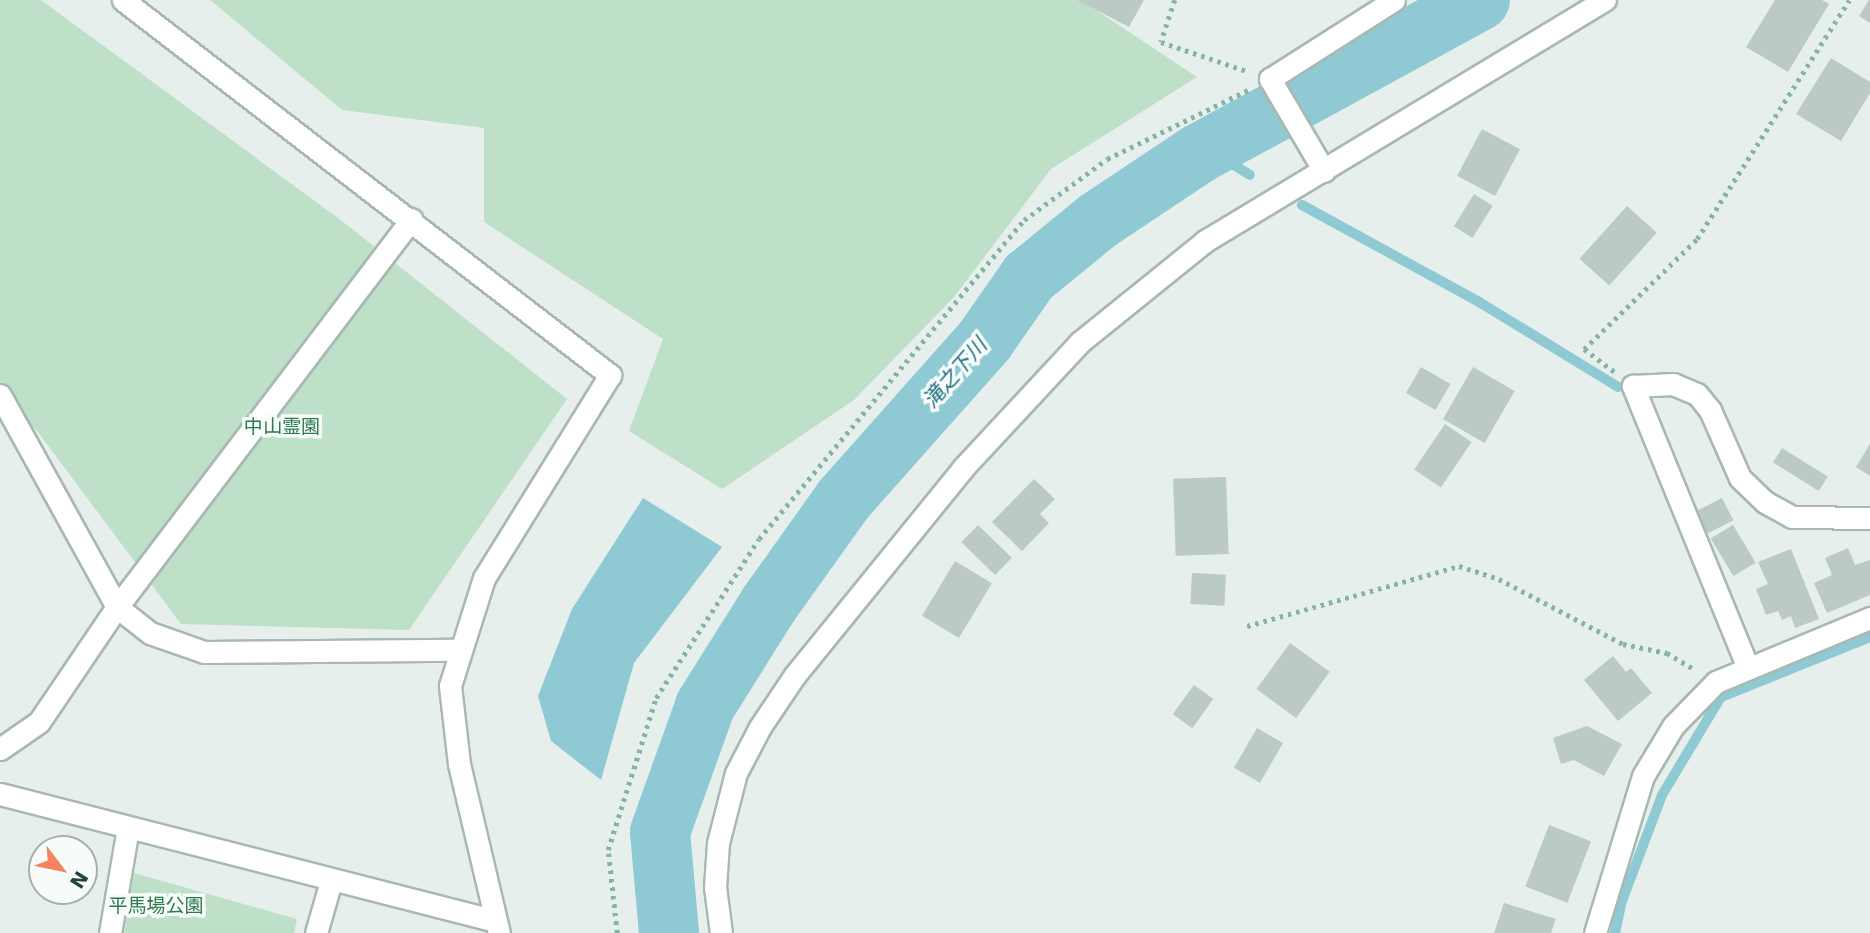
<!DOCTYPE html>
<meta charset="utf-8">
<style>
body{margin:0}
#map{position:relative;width:1870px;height:933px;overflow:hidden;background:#e6efeb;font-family:"DejaVu Sans","Noto Sans JP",sans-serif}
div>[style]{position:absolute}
.green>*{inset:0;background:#bfe0c8}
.water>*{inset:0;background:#8ec9d4}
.stream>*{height:10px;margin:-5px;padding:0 5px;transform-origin:5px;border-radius:5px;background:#8ec9d4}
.river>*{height:60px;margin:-30px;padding:0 30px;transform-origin:30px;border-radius:30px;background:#8ec9d4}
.building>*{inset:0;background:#bbcac4;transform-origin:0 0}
.path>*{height:4.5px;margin-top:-2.25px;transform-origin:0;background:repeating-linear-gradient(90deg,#86b3a5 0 3.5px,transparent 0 8.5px)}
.roads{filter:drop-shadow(2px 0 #a8b8b2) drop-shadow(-2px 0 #a8b8b2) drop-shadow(0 2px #a8b8b2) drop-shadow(0 -2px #a8b8b2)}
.minor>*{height:21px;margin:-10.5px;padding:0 10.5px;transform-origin:10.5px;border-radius:10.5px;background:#fff}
span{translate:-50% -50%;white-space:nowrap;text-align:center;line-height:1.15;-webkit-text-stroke:7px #f7fbf9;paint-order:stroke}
.park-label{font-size:19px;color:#2d7a4b}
.water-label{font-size:21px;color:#1c6f80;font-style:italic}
.north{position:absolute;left:28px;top:835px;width:70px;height:70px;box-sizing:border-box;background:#f7fbf9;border:2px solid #a3b1ad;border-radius:50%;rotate:122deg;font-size:19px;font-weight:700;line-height:28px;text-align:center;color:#24423a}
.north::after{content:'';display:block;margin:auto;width:24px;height:32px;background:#f4845f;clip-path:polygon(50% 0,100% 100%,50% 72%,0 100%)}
</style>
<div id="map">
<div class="green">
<i style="clip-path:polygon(0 0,41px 0,342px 221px,567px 399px,409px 630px,181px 624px,38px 432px,0 393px)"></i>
<i style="clip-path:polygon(210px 0,1081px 0,1197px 77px,1051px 169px,954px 297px,854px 400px,722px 489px,629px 431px,663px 339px,484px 222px,484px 128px,342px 110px)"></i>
<i style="clip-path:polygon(134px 873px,297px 919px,294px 933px,124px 933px)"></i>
</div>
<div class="water">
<i style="clip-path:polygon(643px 498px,722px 547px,634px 663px,601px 780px,551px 741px,538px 696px,572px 609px)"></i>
</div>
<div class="stream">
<i style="left:1208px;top:149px;width:49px;rotate:31.8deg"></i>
<i style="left:1302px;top:205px;width:202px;rotate:28.7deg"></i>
<i style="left:1479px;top:302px;width:163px;rotate:31.4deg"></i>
<i style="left:1615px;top:933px;width:33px;rotate:-78deg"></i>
<i style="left:1622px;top:901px;width:113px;rotate:-69.3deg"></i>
<i style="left:1662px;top:795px;width:114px;rotate:-59deg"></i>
<i style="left:1721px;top:697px;width:161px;rotate:-21.9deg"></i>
</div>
<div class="river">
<i style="left:669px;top:933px;width:101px;rotate:-95.1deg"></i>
<i style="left:660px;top:832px;width:134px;rotate:-70.3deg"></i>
<i style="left:705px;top:706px;width:120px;rotate:-57.9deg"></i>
<i style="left:769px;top:604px;width:129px;rotate:-54.5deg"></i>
<i style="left:844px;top:499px;width:213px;rotate:-48.4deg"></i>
<i style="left:985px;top:340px;width:77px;rotate:-55.1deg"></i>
<i style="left:1029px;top:277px;width:90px;rotate:-39.2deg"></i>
<i style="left:1099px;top:220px;width:119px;rotate:-33.7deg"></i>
<i style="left:1198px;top:154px;width:321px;rotate:-28.6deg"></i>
</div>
<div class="building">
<i style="clip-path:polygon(1077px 0,1144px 0,1129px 27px)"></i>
<i style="clip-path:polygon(1775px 0,1822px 0,1829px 4px,1788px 72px,1746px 47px)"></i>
<i style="clip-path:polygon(1869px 0,1870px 0,1870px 23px,1859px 16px)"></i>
<i style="clip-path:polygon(1831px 58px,1870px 82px,1870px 93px,1841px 141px,1796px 114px)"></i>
<i style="left:1482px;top:129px;width:43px;height:53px;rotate:28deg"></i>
<i style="left:1474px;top:194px;width:22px;height:38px;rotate:32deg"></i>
<i style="left:1627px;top:206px;width:40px;height:71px;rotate:42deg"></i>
<i style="left:1421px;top:367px;width:34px;height:30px;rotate:30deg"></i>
<i style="left:1473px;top:367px;width:48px;height:60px;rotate:30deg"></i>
<i style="left:1445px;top:424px;width:32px;height:55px;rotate:34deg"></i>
<i style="clip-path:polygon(1870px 444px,1870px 476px,1856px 467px)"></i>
<i style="left:1782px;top:448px;width:54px;height:17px;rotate:32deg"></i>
<i style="left:1226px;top:477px;width:77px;height:53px;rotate:88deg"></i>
<i style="clip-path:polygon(1034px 479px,1055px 499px,1040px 514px,1049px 523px,1022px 551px,992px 522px)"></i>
<i style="left:1722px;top:498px;width:25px;height:29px;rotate:63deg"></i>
<i style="left:978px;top:525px;width:47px;height:24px;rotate:44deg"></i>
<i style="left:1733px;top:525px;width:44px;height:26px;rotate:59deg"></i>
<i style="clip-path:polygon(1848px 548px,1855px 565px,1870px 560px,1870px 595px,1827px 613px,1814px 583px,1832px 575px,1825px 558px)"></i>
<i style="clip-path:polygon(1791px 549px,1819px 619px,1795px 628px,1791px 616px,1782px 620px,1778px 611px,1766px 615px,1756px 589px,1768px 584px,1758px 562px)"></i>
<i style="left:955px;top:561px;width:43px;height:64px;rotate:31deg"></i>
<i style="left:1192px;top:573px;width:34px;height:31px;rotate:3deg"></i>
<i style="left:1290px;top:643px;width:49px;height:57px;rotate:36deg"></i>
<i style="clip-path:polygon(1613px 656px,1626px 672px,1631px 668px,1652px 693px,1618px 721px,1584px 680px)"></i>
<i style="left:1194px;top:685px;width:24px;height:36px;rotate:36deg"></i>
<i style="clip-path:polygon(1587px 726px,1622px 744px,1604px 776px,1574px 760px,1561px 764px,1553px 738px)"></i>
<i style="left:1257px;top:728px;width:30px;height:46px;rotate:30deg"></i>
<i style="left:1549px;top:825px;width:45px;height:66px;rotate:21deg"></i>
<i style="clip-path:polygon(1504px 903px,1556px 919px,1551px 933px,1494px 933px)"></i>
</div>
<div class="path">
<i style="left:1175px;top:0;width:44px;rotate:108.4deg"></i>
<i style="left:1161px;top:42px;width:90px;rotate:18.8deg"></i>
<i style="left:1614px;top:372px;width:38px;rotate:-143deg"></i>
<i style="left:1584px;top:349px;width:158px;rotate:-44.2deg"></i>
<i style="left:1697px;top:239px;width:283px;rotate:-57.5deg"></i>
<i style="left:1247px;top:626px;width:220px;rotate:-15.8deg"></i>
<i style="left:1459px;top:566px;width:42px;rotate:18deg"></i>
<i style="left:1499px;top:579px;width:140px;rotate:27.7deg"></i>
<i style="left:1623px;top:644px;width:45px;rotate:11.6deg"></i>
<i style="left:1667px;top:653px;width:31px;rotate:31deg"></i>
<i style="left:617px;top:933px;width:83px;rotate:-96.2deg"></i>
<i style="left:608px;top:850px;width:159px;rotate:-72.5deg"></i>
<i style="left:656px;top:698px;width:189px;rotate:-57.1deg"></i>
<i style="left:759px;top:539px;width:415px;rotate:-50.3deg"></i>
<i style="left:1024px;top:220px;width:103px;rotate:-36.3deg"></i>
<i style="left:1107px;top:159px;width:157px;rotate:-26.1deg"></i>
</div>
<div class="roads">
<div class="minor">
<i style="left:123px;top:0;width:615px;rotate:37.6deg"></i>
<i style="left:610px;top:375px;width:239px;rotate:121.8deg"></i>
<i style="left:484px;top:578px;width:113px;rotate:107.5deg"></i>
<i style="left:450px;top:686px;width:79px;rotate:83.4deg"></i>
<i style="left:459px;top:764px;width:174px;rotate:76.7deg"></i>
<i style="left:1324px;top:171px;width:107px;rotate:-120.4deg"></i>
<i style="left:1270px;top:79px;width:147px;rotate:-32.5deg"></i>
<i style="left:0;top:395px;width:242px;rotate:61.1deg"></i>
<i style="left:117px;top:607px;width:42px;rotate:38.2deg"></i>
<i style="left:150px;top:633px;width:57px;rotate:19.4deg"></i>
<i style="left:204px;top:652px;width:253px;rotate:-0.5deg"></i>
<i style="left:1748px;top:668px;width:305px;rotate:-112.2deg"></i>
<i style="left:1633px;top:386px;width:40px;rotate:-2.9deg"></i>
<i style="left:1673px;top:384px;width:26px;rotate:23deg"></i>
<i style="left:1697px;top:394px;width:21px;rotate:51deg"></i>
<i style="left:1710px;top:410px;width:74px;rotate:66.2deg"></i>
<i style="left:1740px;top:478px;width:35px;rotate:44deg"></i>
<i style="left:1765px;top:502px;width:31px;rotate:29deg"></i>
<i style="left:1792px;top:517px;width:78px;rotate:0.7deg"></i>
<i style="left:0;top:749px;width:47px;rotate:-34.7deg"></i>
<i style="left:39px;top:722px;width:139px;rotate:-55.9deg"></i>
<i style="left:117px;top:607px;width:487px;rotate:-52.8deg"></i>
<i style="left:0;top:794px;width:512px;rotate:14.36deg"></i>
<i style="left:110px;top:933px;width:107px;rotate:-80.3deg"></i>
<i style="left:316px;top:933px;width:54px;rotate:-73.9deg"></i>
<i style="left:721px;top:933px;width:46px;rotate:-97.4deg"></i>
<i style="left:715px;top:887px;width:44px;rotate:-86.1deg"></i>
<i style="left:718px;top:843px;width:72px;rotate:-75.6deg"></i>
<i style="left:736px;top:773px;width:52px;rotate:-62.4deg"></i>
<i style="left:760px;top:727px;width:63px;rotate:-56.1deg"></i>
<i style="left:795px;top:675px;width:267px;rotate:-50.9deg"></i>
<i style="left:963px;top:468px;width:172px;rotate:-47.1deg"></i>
<i style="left:1080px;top:342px;width:161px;rotate:-38.9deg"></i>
<i style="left:1205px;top:241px;width:467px;rotate:-31.1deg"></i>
<i style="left:1595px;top:933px;width:164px;rotate:-73deg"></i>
<i style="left:1643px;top:776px;width:58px;rotate:-59deg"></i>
<i style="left:1673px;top:726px;width:62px;rotate:-45.7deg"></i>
<i style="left:1716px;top:682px;width:167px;rotate:-22.6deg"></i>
</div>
</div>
<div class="park-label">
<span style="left:282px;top:427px">中山霊園</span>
<span style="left:156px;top:906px">平馬場公園</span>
</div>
<div class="water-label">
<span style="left:955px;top:373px;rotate:-49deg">滝之下川</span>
</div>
<div class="north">N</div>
</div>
